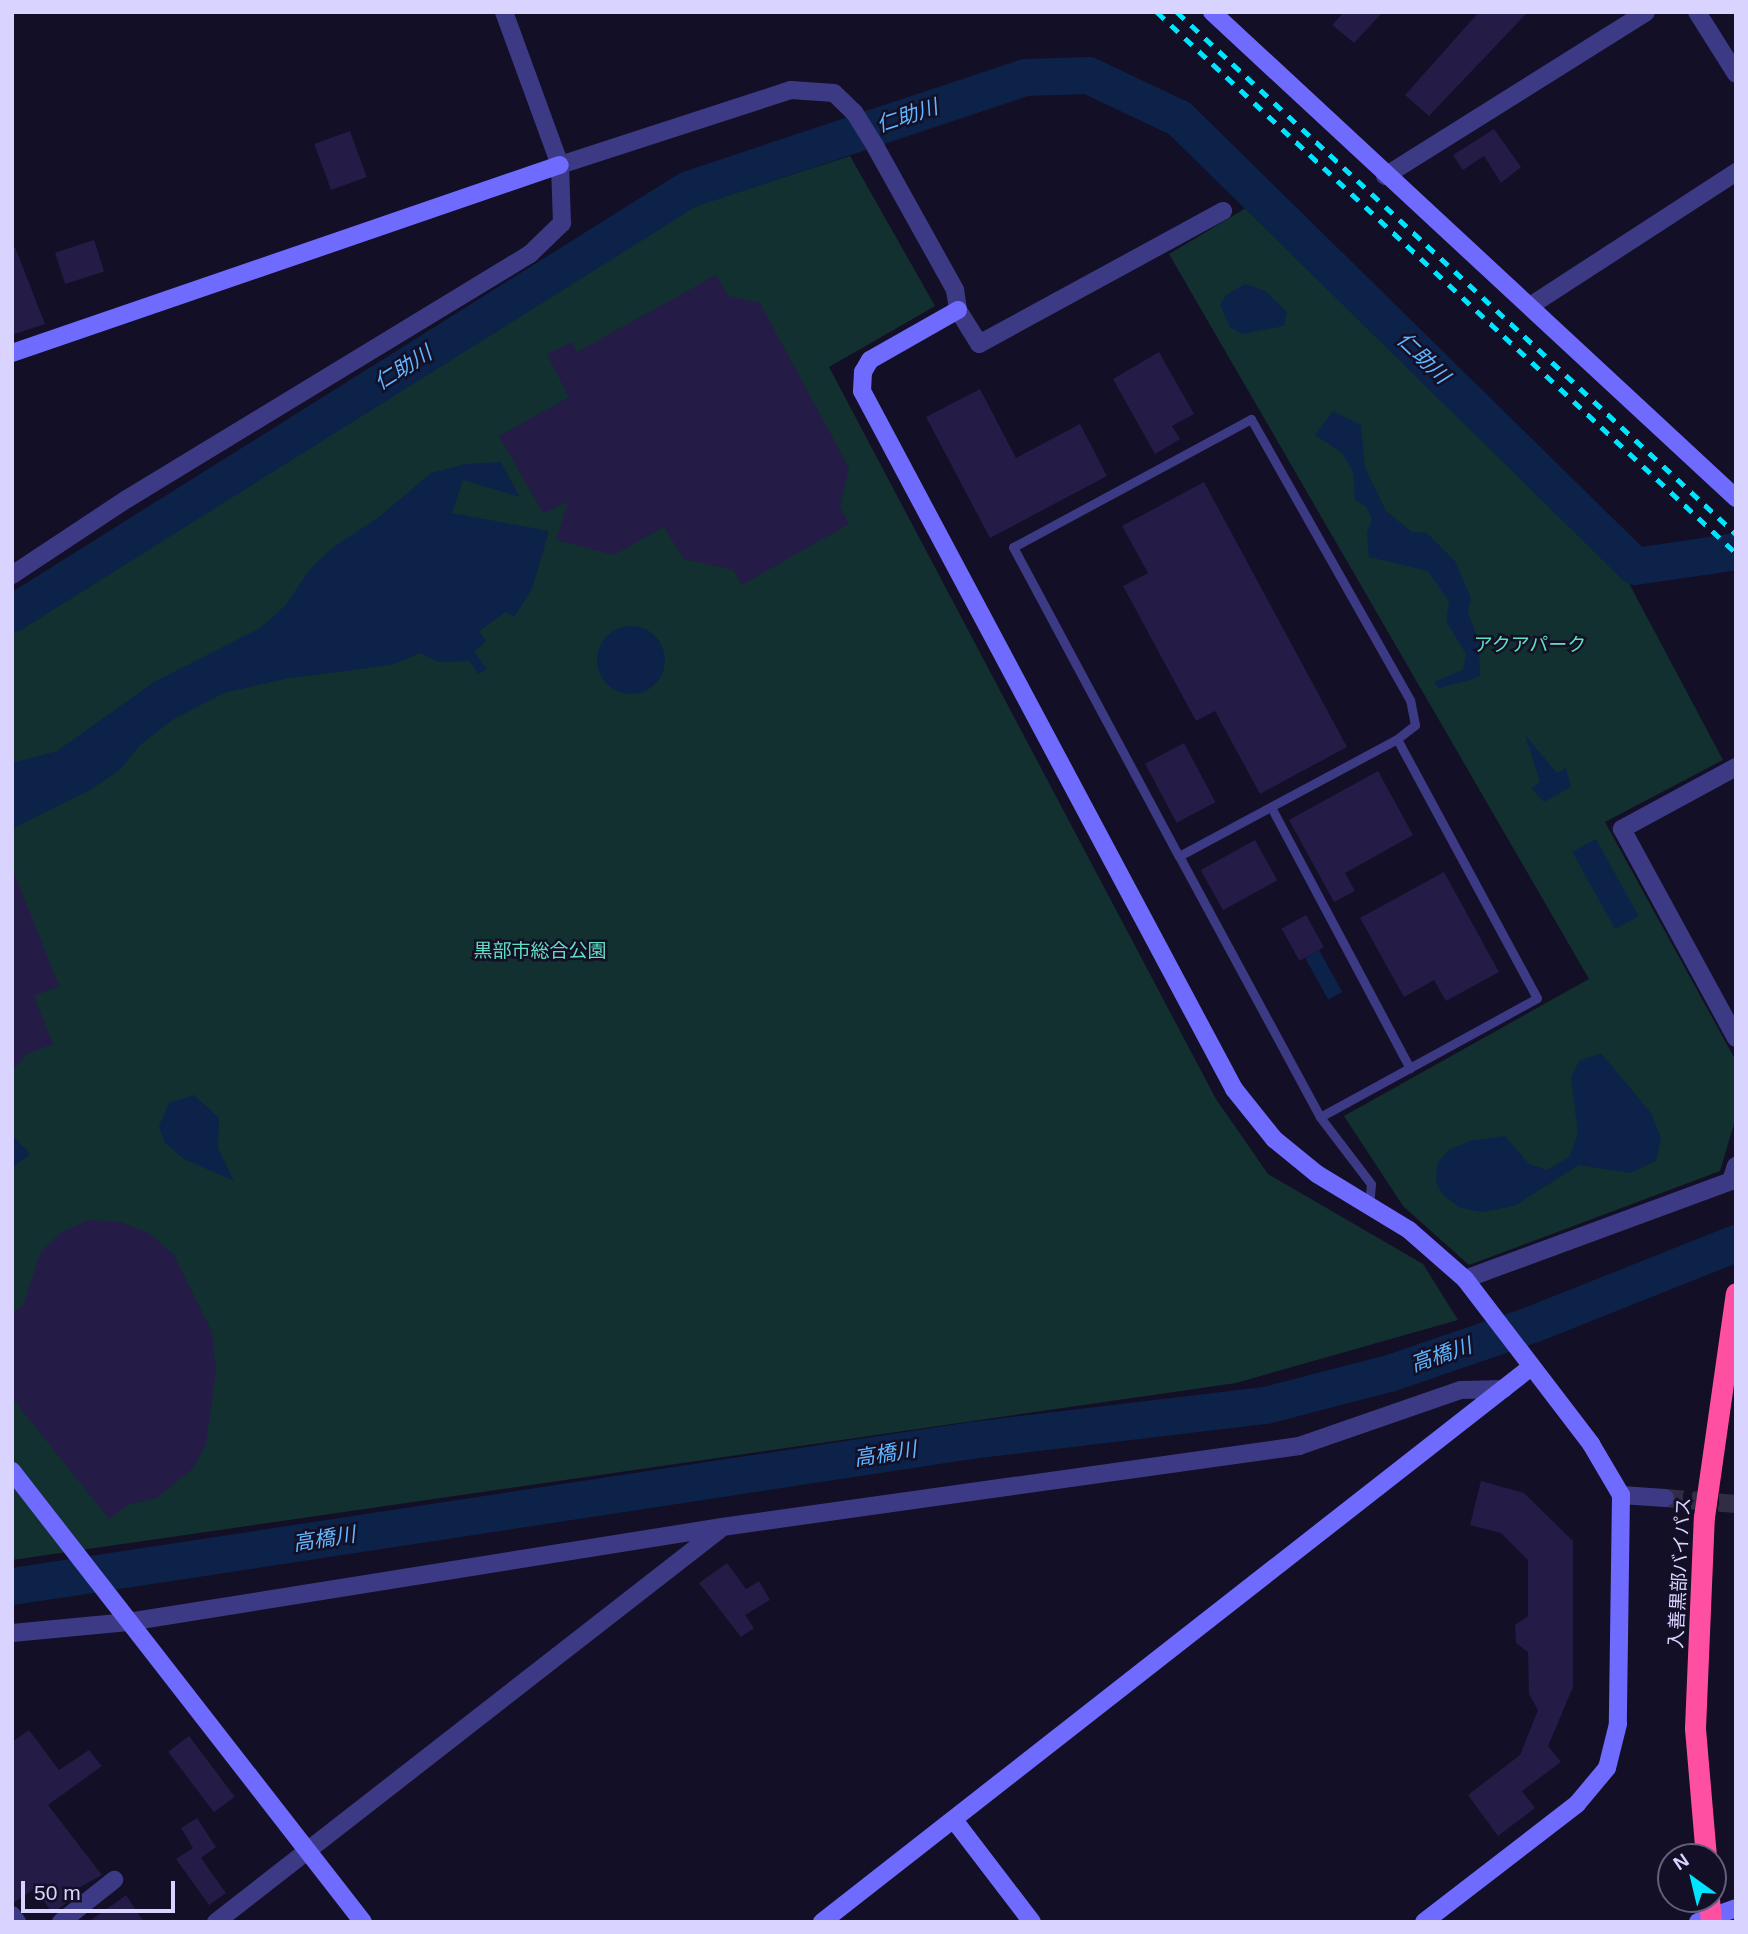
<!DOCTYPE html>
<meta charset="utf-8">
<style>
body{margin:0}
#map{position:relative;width:1748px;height:1934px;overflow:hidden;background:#130f26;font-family:Arial,"Noto Sans JP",sans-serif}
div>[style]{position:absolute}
.green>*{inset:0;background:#12302f}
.water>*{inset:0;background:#0c2248;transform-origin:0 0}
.round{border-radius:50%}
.river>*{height:37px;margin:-18.5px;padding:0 18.5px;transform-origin:18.5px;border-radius:18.5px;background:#0c2248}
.building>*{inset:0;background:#241b47;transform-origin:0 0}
.street-tunnel>*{height:18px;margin-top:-9px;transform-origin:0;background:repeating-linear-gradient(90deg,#312d47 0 18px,transparent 0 27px)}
.lane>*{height:9px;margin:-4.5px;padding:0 4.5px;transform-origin:4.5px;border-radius:4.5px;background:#3d3a85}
.street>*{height:18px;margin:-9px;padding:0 9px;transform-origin:9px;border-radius:9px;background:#3d3a85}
.secondary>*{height:18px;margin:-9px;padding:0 9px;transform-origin:9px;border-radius:9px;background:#6f6bff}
.highway>*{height:21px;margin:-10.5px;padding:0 10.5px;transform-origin:10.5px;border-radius:10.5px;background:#ff4fa3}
.rail>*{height:5px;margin-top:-2.5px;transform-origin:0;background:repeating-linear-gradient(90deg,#00e5ff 0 10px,transparent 0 19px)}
span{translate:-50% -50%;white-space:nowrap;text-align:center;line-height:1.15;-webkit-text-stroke:5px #130f26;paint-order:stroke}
.park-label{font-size:19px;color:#5fe0c0}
.street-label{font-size:19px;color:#d9d4ff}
.water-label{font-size:21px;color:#62b6ff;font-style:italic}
.frame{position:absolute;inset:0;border:14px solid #d9d4ff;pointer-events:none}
.north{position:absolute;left:1657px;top:1843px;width:70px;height:70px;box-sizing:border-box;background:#130f26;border:2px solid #625e7d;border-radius:50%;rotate:326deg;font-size:19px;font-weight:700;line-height:28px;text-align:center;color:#d9d4ff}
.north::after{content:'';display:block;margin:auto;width:24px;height:32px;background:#00e5ff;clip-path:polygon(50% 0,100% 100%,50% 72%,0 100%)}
.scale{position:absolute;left:21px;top:1881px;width:154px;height:32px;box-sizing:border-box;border:4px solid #d9d4ff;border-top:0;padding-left:9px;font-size:21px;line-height:24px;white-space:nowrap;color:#d9d4ff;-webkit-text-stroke:5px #130f26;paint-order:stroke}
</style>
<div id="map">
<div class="green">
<i style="clip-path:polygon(850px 156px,935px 306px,829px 367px,1216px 1099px,1268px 1174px,1423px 1264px,1458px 1320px,1236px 1383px,12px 1560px,12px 631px,694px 206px)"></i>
<i style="clip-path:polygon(1246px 208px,1624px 574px,1723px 760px,1605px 822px,1736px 1061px,1736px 1117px,1720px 1171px,1469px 1265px,1403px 1206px,1344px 1116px,1589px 979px,1169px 254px)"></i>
</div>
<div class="water">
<i style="clip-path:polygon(1245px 284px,1265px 291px,1287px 312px,1284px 326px,1242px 334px,1230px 327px,1220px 305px,1226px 295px)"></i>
<i style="clip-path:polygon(1333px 411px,1361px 425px,1365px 468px,1386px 511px,1412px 532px,1427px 533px,1455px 561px,1471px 598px,1468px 612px,1479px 643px,1480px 676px,1474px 679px,1439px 688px,1434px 682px,1463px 670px,1466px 654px,1446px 621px,1449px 602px,1428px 571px,1369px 557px,1367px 532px,1372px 519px,1366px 507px,1355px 500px,1353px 472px,1342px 453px,1315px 435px)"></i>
<i style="clip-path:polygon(501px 462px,520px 497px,463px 480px,452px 513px,549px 531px,532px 589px,514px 617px,506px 612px,479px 631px,486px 641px,474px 652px,487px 669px,478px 674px,470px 661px,438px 662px,421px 653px,391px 665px,284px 679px,224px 693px,174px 719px,139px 746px,121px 769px,90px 790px,12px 829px,12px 763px,57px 751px,154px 682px,260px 628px,285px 606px,310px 569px,332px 548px,379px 517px,431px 473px,465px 464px)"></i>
<i class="round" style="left:597px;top:626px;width:68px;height:68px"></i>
<i style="clip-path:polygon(1525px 735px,1557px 773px,1566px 768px,1571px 787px,1544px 802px,1531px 788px,1540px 782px)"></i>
<i style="left:1596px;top:839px;width:88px;height:27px;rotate:61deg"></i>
<i style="left:1319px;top:950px;width:48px;height:16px;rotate:61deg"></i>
<i style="clip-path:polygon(1601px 1053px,1651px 1113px,1661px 1138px,1656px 1161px,1630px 1173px,1579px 1165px,1514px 1206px,1482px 1212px,1460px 1208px,1443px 1195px,1436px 1182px,1437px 1163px,1449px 1150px,1469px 1141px,1505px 1136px,1529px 1164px,1547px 1170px,1569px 1157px,1578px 1134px,1571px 1077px,1579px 1061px)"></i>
<i style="clip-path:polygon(194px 1095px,219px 1118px,218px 1148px,234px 1181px,184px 1159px,165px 1143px,159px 1126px,169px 1103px)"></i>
<i style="clip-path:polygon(12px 1135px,30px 1154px,12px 1168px)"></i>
</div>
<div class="river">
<i style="left:12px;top:613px;width:798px;rotate:-32.1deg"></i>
<i style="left:688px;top:189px;width:354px;rotate:-18.4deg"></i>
<i style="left:1024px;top:77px;width:64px;rotate:-1.8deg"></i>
<i style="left:1088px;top:75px;width:101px;rotate:25.3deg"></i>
<i style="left:1179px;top:118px;width:639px;rotate:44.49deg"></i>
<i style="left:1635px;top:566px;width:102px;rotate:-8.4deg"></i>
<i style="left:12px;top:1586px;width:970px;rotate:-8.66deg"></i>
<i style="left:971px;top:1440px;width:296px;rotate:-6.8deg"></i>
<i style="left:1265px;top:1405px;width:128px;rotate:-14.5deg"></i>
<i style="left:1389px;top:1373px;width:151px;rotate:-18.9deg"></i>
<i style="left:1532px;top:1324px;width:219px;rotate:-21.7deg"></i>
</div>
<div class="building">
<i style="clip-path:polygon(1344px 12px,1383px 12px,1354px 43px,1332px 25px)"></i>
<i style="clip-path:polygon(1479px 12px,1528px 12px,1429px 116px,1405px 95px)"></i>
<i style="clip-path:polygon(1494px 129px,1521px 167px,1501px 183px,1484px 156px,1463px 170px,1453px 155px)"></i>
<i style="left:350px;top:131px;width:49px;height:38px;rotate:70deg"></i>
<i style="left:94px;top:240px;width:33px;height:41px;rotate:72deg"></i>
<i style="clip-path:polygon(15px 247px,45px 324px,12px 335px,12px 248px)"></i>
<i style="clip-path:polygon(716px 275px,728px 296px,760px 303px,849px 468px,840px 507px,849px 524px,742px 585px,733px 570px,684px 559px,664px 527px,614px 555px,556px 540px,568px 502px,543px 513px,499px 436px,569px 397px,547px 354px,572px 342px,577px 352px)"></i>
<i style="clip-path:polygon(1159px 352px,1194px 414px,1172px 426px,1180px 439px,1155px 454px,1113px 379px)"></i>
<i style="clip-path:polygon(980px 389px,1016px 458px,1080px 424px,1107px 476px,990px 538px,926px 417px)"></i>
<i style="clip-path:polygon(1204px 482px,1347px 747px,1260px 794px,1215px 711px,1196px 721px,1123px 586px,1148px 573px,1122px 526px)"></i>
<i style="left:1184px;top:743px;width:67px;height:44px;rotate:62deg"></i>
<i style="clip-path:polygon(1378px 771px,1413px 835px,1345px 873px,1355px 891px,1334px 902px,1289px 820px)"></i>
<i style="left:1255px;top:840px;width:46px;height:62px;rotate:61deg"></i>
<i style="clip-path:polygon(13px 870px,59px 986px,34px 996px,53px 1044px,27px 1054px,12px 1071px)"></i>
<i style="clip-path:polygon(1444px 872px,1499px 972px,1446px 1001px,1434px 980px,1404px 997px,1360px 918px)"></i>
<i style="left:1306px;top:915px;width:37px;height:28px;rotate:61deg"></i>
<i style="clip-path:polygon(88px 1220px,120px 1222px,149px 1233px,174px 1255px,212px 1332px,216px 1370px,206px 1445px,192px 1469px,157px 1498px,128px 1505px,109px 1519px,12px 1398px,12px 1314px,23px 1305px,41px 1252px,60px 1233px)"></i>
<i style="clip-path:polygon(1481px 1481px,1524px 1493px,1573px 1541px,1573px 1687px,1548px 1746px,1561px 1762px,1522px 1791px,1535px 1808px,1498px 1836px,1468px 1795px,1520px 1755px,1538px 1710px,1529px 1694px,1528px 1652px,1516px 1643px,1515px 1625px,1528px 1616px,1528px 1560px,1501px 1533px,1470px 1525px)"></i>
<i style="clip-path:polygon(727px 1563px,746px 1589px,759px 1581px,770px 1600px,745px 1615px,754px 1628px,741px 1637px,699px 1583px)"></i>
<i style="clip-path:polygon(29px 1730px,59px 1770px,89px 1750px,102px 1766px,48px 1805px,102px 1875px,64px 1896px,68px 1902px,52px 1913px,35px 1888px,12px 1904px,12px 1742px)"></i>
<i style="left:189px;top:1736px;width:76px;height:26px;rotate:53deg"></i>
<i style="clip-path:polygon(197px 1818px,216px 1847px,201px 1858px,226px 1893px,209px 1905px,176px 1859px,193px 1848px,181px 1828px)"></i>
<i style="clip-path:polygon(126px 1895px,144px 1922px,88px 1922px,118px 1901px)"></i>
</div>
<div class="street-tunnel">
<i style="left:1665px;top:1498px;width:71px;rotate:4.8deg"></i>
</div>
<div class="lane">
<i style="left:1271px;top:807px;width:296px;rotate:62deg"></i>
<i style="left:1179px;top:856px;width:247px;rotate:-28.2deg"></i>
<i style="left:1397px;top:739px;width:23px;rotate:-38deg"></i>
<i style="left:1415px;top:725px;width:25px;rotate:-101deg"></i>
<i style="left:1410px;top:700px;width:323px;rotate:-119.5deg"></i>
<i style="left:1251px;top:419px;width:270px;rotate:151.7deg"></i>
<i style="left:1013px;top:547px;width:351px;rotate:61.8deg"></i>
<i style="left:1179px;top:856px;width:297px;rotate:61.6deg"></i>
<i style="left:1320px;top:1117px;width:84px;rotate:52.7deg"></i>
<i style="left:1371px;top:1184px;width:21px;rotate:95deg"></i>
<i style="left:1320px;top:1117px;width:247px;rotate:-28.7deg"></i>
<i style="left:1537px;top:998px;width:294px;rotate:-118.4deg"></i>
</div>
<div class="street">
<i style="left:1697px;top:12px;width:73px;rotate:57.8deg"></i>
<i style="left:560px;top:165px;width:243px;rotate:-18deg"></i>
<i style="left:791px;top:90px;width:43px;rotate:4deg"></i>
<i style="left:834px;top:93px;width:28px;rotate:44deg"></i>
<i style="left:854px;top:112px;width:40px;rotate:58deg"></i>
<i style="left:875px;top:146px;width:165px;rotate:60.9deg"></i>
<i style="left:955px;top:290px;width:20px;rotate:81deg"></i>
<i style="left:958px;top:310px;width:40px;rotate:58deg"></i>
<i style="left:979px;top:344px;width:278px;rotate:-28.6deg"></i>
<i style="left:1385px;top:176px;width:308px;rotate:-32.1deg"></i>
<i style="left:1530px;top:306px;width:246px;rotate:-33deg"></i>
<i style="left:12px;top:575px;width:138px;rotate:-33.5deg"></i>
<i style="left:127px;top:499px;width:472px;rotate:-31.3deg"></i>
<i style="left:530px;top:254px;width:45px;rotate:-44.1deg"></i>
<i style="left:562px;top:223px;width:58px;rotate:-92deg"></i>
<i style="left:560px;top:165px;width:163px;rotate:-110.1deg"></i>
<i style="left:1736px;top:767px;width:130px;rotate:151.5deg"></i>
<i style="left:1622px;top:829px;width:238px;rotate:61.4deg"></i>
<i style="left:1465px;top:1279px;width:283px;rotate:-20.2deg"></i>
<i style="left:1731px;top:1181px;width:16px;rotate:-72deg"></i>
<i style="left:1621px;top:1495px;width:44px;rotate:3.9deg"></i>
<i style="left:12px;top:1633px;width:117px;rotate:-5.4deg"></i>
<i style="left:128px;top:1622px;width:602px;rotate:-9.09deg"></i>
<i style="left:722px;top:1527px;width:583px;rotate:-7.99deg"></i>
<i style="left:1299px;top:1446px;width:171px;rotate:-19.1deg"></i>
<i style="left:1461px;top:1390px;width:43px;rotate:-1.3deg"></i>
<i style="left:12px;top:1915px;width:9px;rotate:54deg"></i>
<i style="left:61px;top:1922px;width:68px;rotate:-38.4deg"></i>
<i style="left:216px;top:1922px;width:638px;rotate:-37.93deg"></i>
</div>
<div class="secondary">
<i style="left:1212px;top:12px;width:715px;rotate:42.85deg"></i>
<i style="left:958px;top:310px;width:101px;rotate:150.4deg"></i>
<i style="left:870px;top:360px;width:14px;rotate:120deg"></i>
<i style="left:863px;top:372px;width:19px;rotate:93deg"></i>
<i style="left:862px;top:391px;width:791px;rotate:61.94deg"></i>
<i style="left:1234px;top:1089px;width:64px;rotate:51.3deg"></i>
<i style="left:1274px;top:1139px;width:55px;rotate:39.1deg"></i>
<i style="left:1317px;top:1174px;width:108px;rotate:31.3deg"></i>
<i style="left:1409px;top:1230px;width:74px;rotate:41.2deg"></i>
<i style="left:1465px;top:1279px;width:208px;rotate:52.6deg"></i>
<i style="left:1591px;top:1444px;width:59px;rotate:59.5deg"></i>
<i style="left:1621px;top:1495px;width:229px;rotate:90.8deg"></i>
<i style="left:1618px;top:1724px;width:45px;rotate:104deg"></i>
<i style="left:1607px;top:1768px;width:47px;rotate:129.8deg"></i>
<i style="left:1577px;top:1804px;width:193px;rotate:142.4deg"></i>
<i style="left:12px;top:353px;width:579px;rotate:-18.94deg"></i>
<i style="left:12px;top:1471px;width:571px;rotate:52.11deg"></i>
<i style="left:954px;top:1820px;width:128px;rotate:52.6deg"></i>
<i style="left:822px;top:1922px;width:900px;rotate:-38.05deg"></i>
<i style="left:1698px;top:1922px;width:40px;rotate:-20.2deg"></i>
</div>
<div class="highway">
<i style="left:1706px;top:1857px;width:129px;rotate:-94.9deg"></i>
<i style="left:1695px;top:1728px;width:211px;rotate:-87.6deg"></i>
<i style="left:1704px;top:1517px;width:226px;rotate:-81.9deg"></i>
<i style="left:1709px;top:1899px;width:23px;rotate:85deg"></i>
</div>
<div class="rail">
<i style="left:1157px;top:12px;width:792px;rotate:43.06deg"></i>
<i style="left:1177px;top:12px;width:765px;rotate:43.04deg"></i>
</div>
<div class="park-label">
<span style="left:1530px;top:645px">アクアパーク</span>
<span style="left:540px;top:951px">黒部市総合公園</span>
</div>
<div class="street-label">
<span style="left:1680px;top:1573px;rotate:-87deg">入善黒部バイパス</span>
</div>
<div class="water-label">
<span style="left:907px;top:116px;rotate:-18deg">仁助川</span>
<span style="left:1423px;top:358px;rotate:44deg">仁助川</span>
<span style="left:403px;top:368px;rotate:-32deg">仁助川</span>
<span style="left:1441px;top:1355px;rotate:-19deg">高橋川</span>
<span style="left:885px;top:1454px;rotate:-9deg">高橋川</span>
<span style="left:324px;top:1539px;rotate:-9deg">高橋川</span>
</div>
<div class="frame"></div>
<div class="north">N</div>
<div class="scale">50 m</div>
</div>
